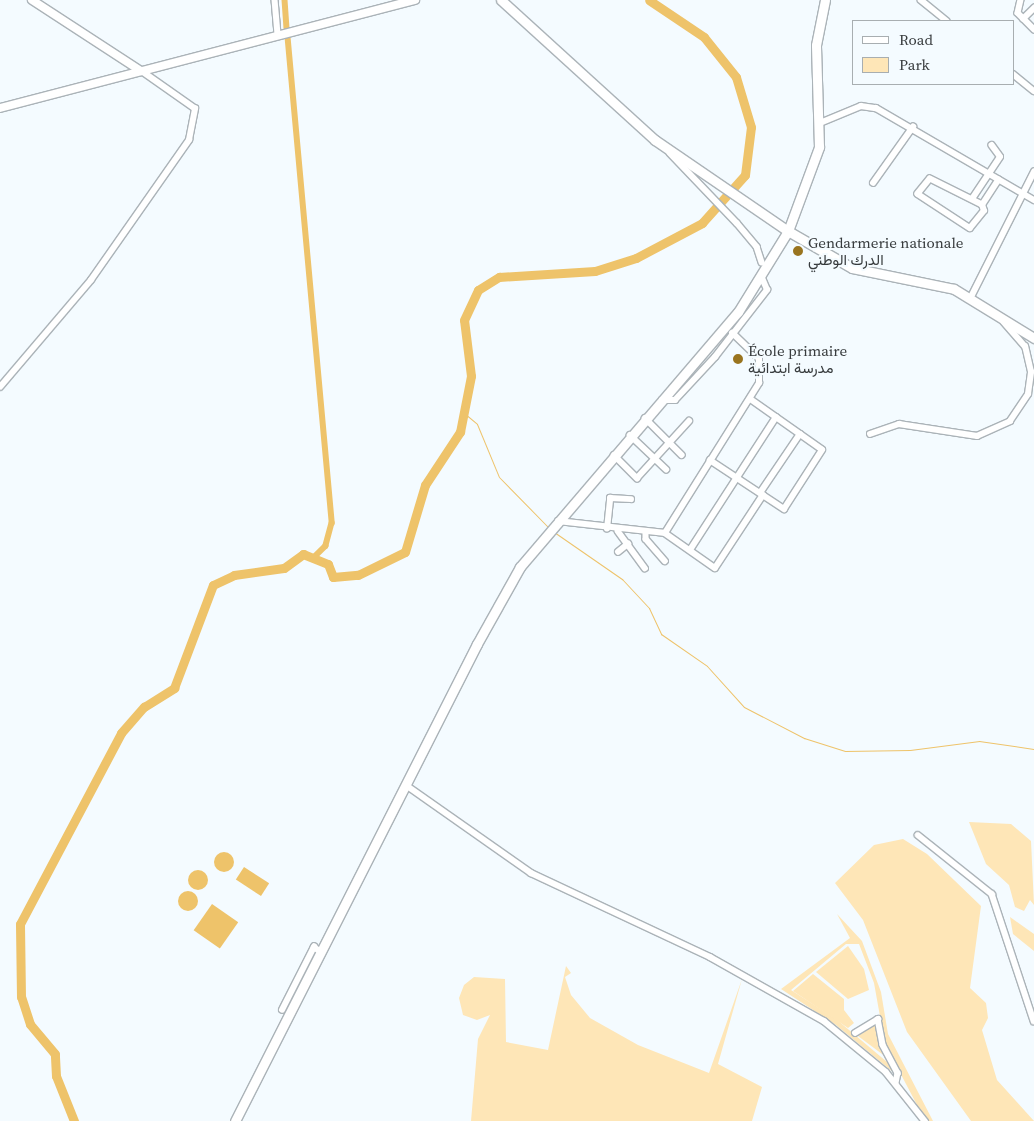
<!DOCTYPE html>
<meta charset="utf-8">
<style>
body{margin:0}
#map{position:relative;width:1034px;height:1121px;overflow:hidden;background:#f4fbff;font-family:"Source Serif 4",Vazirmatn,serif}
div>[style]{position:absolute}
.green>*{inset:0;background:#fee6b7}
.water>*{inset:0;background:#eec36a;transform-origin:0 0}
.round{border-radius:50%}
.stream>*{height:1px;margin:-0.5px;padding:0 0.5px;transform-origin:0.5px;border-radius:0.5px;background:#eec36a}
.canal>*{height:5.5px;margin:-2.75px;padding:0 2.75px;transform-origin:2.75px;border-radius:2.75px;background:#eec36a}
.river>*{height:9px;margin:-4.5px;padding:0 4.5px;transform-origin:4.5px;border-radius:4.5px;background:#eec36a}
.roads{filter:drop-shadow(1px 0 #abb3b8) drop-shadow(-1px 0 #abb3b8) drop-shadow(0 1px #abb3b8) drop-shadow(0 -1px #abb3b8)}
.minor>*{height:5.5px;margin:-2.75px;padding:0 2.75px;transform-origin:2.75px;border-radius:2.75px;background:#fff}
.secondary>*{height:8px;margin:-4px;padding:0 4px;transform-origin:4px;border-radius:4px;background:#fff}
.primary>*{height:9px;margin:-4.5px;padding:0 4.5px;transform-origin:4.5px;border-radius:4.5px;background:#fff}
.dots>*{width:14px;height:14px;translate:-50% -50%;box-sizing:border-box;border:2px solid #f4fbff;border-radius:50%}
span{translate:-50% -50%;white-space:nowrap;text-align:center;line-height:1.15;-webkit-text-stroke:4px #f4fbff;paint-order:stroke}
.poi-label{font-size:15px;color:#373b3d}
.left{translate:0 -50%;text-align:left}
.legend{position:absolute;left:852px;top:20px;width:162px;height:65px;box-sizing:border-box;background:#f4fbff;border:1px solid #a8aeb1;margin:0;padding:6px 9px;list-style:none;font-size:15px;color:#373b3d}
.legend li{display:flex;align-items:center;gap:10px;height:25px}
.legend b{width:25px;border:1px solid #a8aeb1}
</style>
<div id="map">
<div class="green">
<i style="clip-path:polygon(969px 822px,1011px 824px,1031px 841px,1034px 905px,1030px 900px,1024px 911px,1015px 907px,1009px 885px,986px 864px)"></i>
<i style="clip-path:polygon(903px 839px,927px 854px,981px 906px,970px 988px,986px 1003px,988px 1018px,982px 1030px,997px 1080px,1034px 1121px,971px 1121px,907px 1032px,863px 920px,835px 883px,874px 845px)"></i>
<i style="clip-path:polygon(837px 914px,862px 941px,881px 992px,888px 1034px,933px 1121px,928px 1121px,917px 1105px,885px 1044px,874px 983px,859px 944px,846px 944px,791px 990px,836px 1019px,893px 1067px,894px 1073px,836px 1025px,781px 989px,850px 938px)"></i>
<i style="clip-path:polygon(1010px 917px,1034px 934px,1034px 951px,1013px 934px)"></i>
<i style="clip-path:polygon(848px 946px,864px 969px,869px 990px,848px 999px,816px 972px)"></i>
<i style="clip-path:polygon(566px 966px,571px 973px,565px 977px,571px 995px,590px 1018px,638px 1045px,709px 1073px,742px 979px,718px 1064px,762px 1087px,752px 1121px,471px 1121px,478px 1039px,490px 1015px,477px 1020px,463px 1015px,459px 998px,464px 985px,474px 977px,505px 979px,506px 1042px,548px 1050px)"></i>
<i style="clip-path:polygon(813px 974px,844px 999px,844px 1010px,854px 1023px,848px 1028px,793px 991px)"></i>
<i style="clip-path:polygon(875px 1024px,881px 1045px,886px 1057px,858px 1036px)"></i>
</div>
<div class="water">
<i class="round" style="left:214px;top:852px;width:20px;height:20px"></i>
<i style="left:244px;top:867px;width:30px;height:15px;rotate:33deg"></i>
<i class="round" style="left:188px;top:870px;width:20px;height:20px"></i>
<i class="round" style="left:178px;top:891px;width:20px;height:20px"></i>
<i style="left:212px;top:904px;width:32px;height:32px;rotate:35deg"></i>
</div>
<div class="stream">
<i style="left:464px;top:413px;width:17px;rotate:40deg"></i>
<i style="left:477px;top:424px;width:57px;rotate:67.5deg"></i>
<i style="left:499px;top:477px;width:71px;rotate:45.6deg"></i>
<i style="left:554px;top:532px;width:83px;rotate:34.7deg"></i>
<i style="left:622px;top:579px;width:40px;rotate:47deg"></i>
<i style="left:649px;top:608px;width:29px;rotate:65deg"></i>
<i style="left:661px;top:634px;width:56px;rotate:34.8deg"></i>
<i style="left:707px;top:666px;width:55px;rotate:47.9deg"></i>
<i style="left:744px;top:707px;width:68px;rotate:27.3deg"></i>
<i style="left:804px;top:738px;width:43px;rotate:17.6deg"></i>
<i style="left:845px;top:751px;width:65px;rotate:-0.9deg"></i>
<i style="left:910px;top:750px;width:70px;rotate:-7.4deg"></i>
<i style="left:979px;top:741px;width:56px;rotate:8.3deg"></i>
</div>
<div class="canal">
<i style="left:285px;top:0;width:28px;rotate:86deg"></i>
<i style="left:288px;top:37px;width:488px;rotate:84.8deg"></i>
<i style="left:332px;top:523px;width:24px;rotate:105deg"></i>
<i style="left:326px;top:546px;width:17px;rotate:135deg"></i>
</div>
<div class="river">
<i style="left:74px;top:1121px;width:48px;rotate:-111.8deg"></i>
<i style="left:56px;top:1076px;width:22px;rotate:-93deg"></i>
<i style="left:55px;top:1054px;width:39px;rotate:-130deg"></i>
<i style="left:30px;top:1024px;width:28px;rotate:-108deg"></i>
<i style="left:21px;top:997px;width:73px;rotate:-90.8deg"></i>
<i style="left:20px;top:924px;width:216px;rotate:-62.1deg"></i>
<i style="left:121px;top:733px;width:35px;rotate:-49deg"></i>
<i style="left:144px;top:707px;width:36px;rotate:-32deg"></i>
<i style="left:174px;top:688px;width:110px;rotate:-69.3deg"></i>
<i style="left:213px;top:585px;width:23px;rotate:-25deg"></i>
<i style="left:234px;top:575px;width:50px;rotate:-8deg"></i>
<i style="left:284px;top:568px;width:24px;rotate:-36deg"></i>
<i style="left:303px;top:554px;width:27px;rotate:22deg"></i>
<i style="left:328px;top:564px;width:14px;rotate:69deg"></i>
<i style="left:333px;top:577px;width:25px;rotate:-5deg"></i>
<i style="left:358px;top:575px;width:52px;rotate:-26.1deg"></i>
<i style="left:405px;top:552px;width:70px;rotate:-73.4deg"></i>
<i style="left:425px;top:485px;width:64px;rotate:-56.6deg"></i>
<i style="left:460px;top:432px;width:57px;rotate:-78.9deg"></i>
<i style="left:471px;top:376px;width:56px;rotate:-97.1deg"></i>
<i style="left:464px;top:320px;width:33px;rotate:-65deg"></i>
<i style="left:478px;top:290px;width:25px;rotate:-32deg"></i>
<i style="left:499px;top:277px;width:96px;rotate:-3.6deg"></i>
<i style="left:595px;top:271px;width:43px;rotate:-17.6deg"></i>
<i style="left:636px;top:258px;width:75px;rotate:-27.9deg"></i>
<i style="left:702px;top:223px;width:64px;rotate:-48.1deg"></i>
<i style="left:745px;top:175px;width:48px;rotate:-82.9deg"></i>
<i style="left:751px;top:127px;width:52px;rotate:-106.7deg"></i>
<i style="left:736px;top:77px;width:51px;rotate:-128.7deg"></i>
<i style="left:704px;top:37px;width:66px;rotate:-146.1deg"></i>
</div>
<div class="roads">
<div class="minor">
<i style="left:275px;top:0;width:35px;rotate:85deg"></i>
<i style="left:921px;top:0;width:33px;rotate:39deg"></i>
<i style="left:1021px;top:0;width:13px;rotate:103deg"></i>
<i style="left:1018px;top:13px;width:23px;rotate:45deg"></i>
<i style="left:1023px;top:19px;width:16px;rotate:-45deg"></i>
<i style="left:1013px;top:74px;width:27px;rotate:39deg"></i>
<i style="left:820px;top:123px;width:44px;rotate:-22.5deg"></i>
<i style="left:861px;top:106px;width:15px;rotate:8deg"></i>
<i style="left:876px;top:108px;width:183px;rotate:30.2deg"></i>
<i style="left:670px;top:153px;width:97px;rotate:46.3deg"></i>
<i style="left:737px;top:223px;width:31px;rotate:50deg"></i>
<i style="left:757px;top:247px;width:16px;rotate:72deg"></i>
<i style="left:873px;top:183px;width:69px;rotate:-54.5deg"></i>
<i style="left:972px;top:199px;width:50px;rotate:-56.3deg"></i>
<i style="left:1000px;top:157px;width:14px;rotate:-126deg"></i>
<i style="left:982px;top:205px;width:58px;rotate:-153.4deg"></i>
<i style="left:930px;top:179px;width:19px;rotate:129deg"></i>
<i style="left:918px;top:194px;width:62px;rotate:33.2deg"></i>
<i style="left:970px;top:228px;width:22px;rotate:-51deg"></i>
<i style="left:984px;top:211px;width:6px;rotate:-108deg"></i>
<i style="left:982px;top:205px;width:30px;rotate:-57deg"></i>
<i style="left:971px;top:297px;width:140px;rotate:-63.3deg"></i>
<i style="left:0;top:387px;width:140px;rotate:-49.6deg"></i>
<i style="left:91px;top:280px;width:171px;rotate:-55deg"></i>
<i style="left:189px;top:140px;width:32px;rotate:-79deg"></i>
<i style="left:195px;top:109px;width:66px;rotate:-144.9deg"></i>
<i style="left:662px;top:400px;width:13px"></i>
<i style="left:675px;top:400px;width:59px;rotate:-47.1deg"></i>
<i style="left:715px;top:357px;width:85px;rotate:-52.2deg"></i>
<i style="left:767px;top:290px;width:13px;rotate:-113deg"></i>
<i style="left:645px;top:418px;width:52px;rotate:45deg"></i>
<i style="left:870px;top:434px;width:31px;rotate:-19deg"></i>
<i style="left:899px;top:424px;width:79px;rotate:8.7deg"></i>
<i style="left:977px;top:436px;width:36px;rotate:-24deg"></i>
<i style="left:1010px;top:421px;width:32px;rotate:-56deg"></i>
<i style="left:1028px;top:394px;width:22px;rotate:-82deg"></i>
<i style="left:1031px;top:372px;width:26px;rotate:-103deg"></i>
<i style="left:1025px;top:347px;width:32px;rotate:-131deg"></i>
<i style="left:630px;top:435px;width:50px;rotate:43.4deg"></i>
<i style="left:614px;top:455px;width:33px;rotate:45deg"></i>
<i style="left:637px;top:478px;width:77px;rotate:-47.6deg"></i>
<i style="left:710px;top:460px;width:89px;rotate:33.5deg"></i>
<i style="left:784px;top:509px;width:70px;rotate:-57.2deg"></i>
<i style="left:822px;top:450px;width:87px;rotate:-144.8deg"></i>
<i style="left:760px;top:493px;width:71px;rotate:-55.9deg"></i>
<i style="left:558px;top:521px;width:108px;rotate:6.4deg"></i>
<i style="left:665px;top:533px;width:61px;rotate:35deg"></i>
<i style="left:715px;top:568px;width:87px;rotate:-56.7deg"></i>
<i style="left:607px;top:529px;width:31px;rotate:-84deg"></i>
<i style="left:610px;top:498px;width:21px;rotate:3deg"></i>
<i style="left:618px;top:531px;width:46px;rotate:53.9deg"></i>
<i style="left:646px;top:532px;width:7px;rotate:90deg"></i>
<i style="left:646px;top:539px;width:29px;rotate:49deg"></i>
<i style="left:665px;top:533px;width:177px;rotate:-57.9deg"></i>
<i style="left:759px;top:383px;width:24px;rotate:-90deg"></i>
<i style="left:759px;top:359px;width:37px;rotate:-136deg"></i>
<i style="left:690px;top:550px;width:158px;rotate:-57.1deg"></i>
<i style="left:618px;top:552px;width:13px;rotate:-39deg"></i>
<i style="left:406px;top:785px;width:153px;rotate:35.1deg"></i>
<i style="left:531px;top:873px;width:198px;rotate:25.1deg"></i>
<i style="left:710px;top:957px;width:131px;rotate:29.3deg"></i>
<i style="left:824px;top:1021px;width:80px;rotate:39.4deg"></i>
<i style="left:886px;top:1072px;width:63px;rotate:51.5deg"></i>
<i style="left:918px;top:835px;width:95px;rotate:38.6deg"></i>
<i style="left:992px;top:894px;width:134px;rotate:71.7deg"></i>
<i style="left:282px;top:1010px;width:71px;rotate:-63.1deg"></i>
<i style="left:314px;top:947px;width:7px;rotate:34deg"></i>
<i style="left:855px;top:1033px;width:27px;rotate:-31deg"></i>
<i style="left:878px;top:1019px;width:26px;rotate:79deg"></i>
<i style="left:883px;top:1045px;width:32px;rotate:62deg"></i>
<i style="left:898px;top:1073px;width:10px;rotate:101deg"></i>
</div>
<div class="secondary">
<i style="left:32px;top:0;width:130px;rotate:33.1deg"></i>
<i style="left:0;top:108px;width:429px;rotate:-14.6deg"></i>
</div>
<div class="primary">
<i style="left:501px;top:0;width:208px;rotate:42.3deg"></i>
<i style="left:655px;top:140px;width:161px;rotate:34.4deg"></i>
<i style="left:788px;top:231px;width:74px;rotate:30deg"></i>
<i style="left:852px;top:268px;width:104px;rotate:11.6deg"></i>
<i style="left:954px;top:289px;width:94px;rotate:31.5deg"></i>
<i style="left:235px;top:1121px;width:535px;rotate:-63.1deg"></i>
<i style="left:477px;top:644px;width:88px;rotate:-60.8deg"></i>
<i style="left:520px;top:567px;width:335px;rotate:-49.5deg"></i>
<i style="left:738px;top:312px;width:95px;rotate:-58.3deg"></i>
<i style="left:788px;top:231px;width:90px;rotate:-69.7deg"></i>
<i style="left:819px;top:147px;width:102px;rotate:-91.7deg"></i>
<i style="left:816px;top:45px;width:46px;rotate:-78.7deg"></i>
</div>
</div>
<div class="dots">
<i style="left:798px;top:251px;background:#99741f"></i>
<i style="left:738px;top:359px;background:#99741f"></i>
</div>
<div class="poi-label">
<span class="left" style="left:808px;top:251px">Gendarmerie nationale<br>الدرك الوطني</span>
<span class="left" style="left:748px;top:359px">École primaire<br>مدرسة ابتدائية</span>
</div>
<ul class="legend">
<li><b style="height:6px;background:#fff"></b>Road</li>
<li><b style="height:14px;background:#fee6b7"></b>Park</li>
</ul>
</div>
